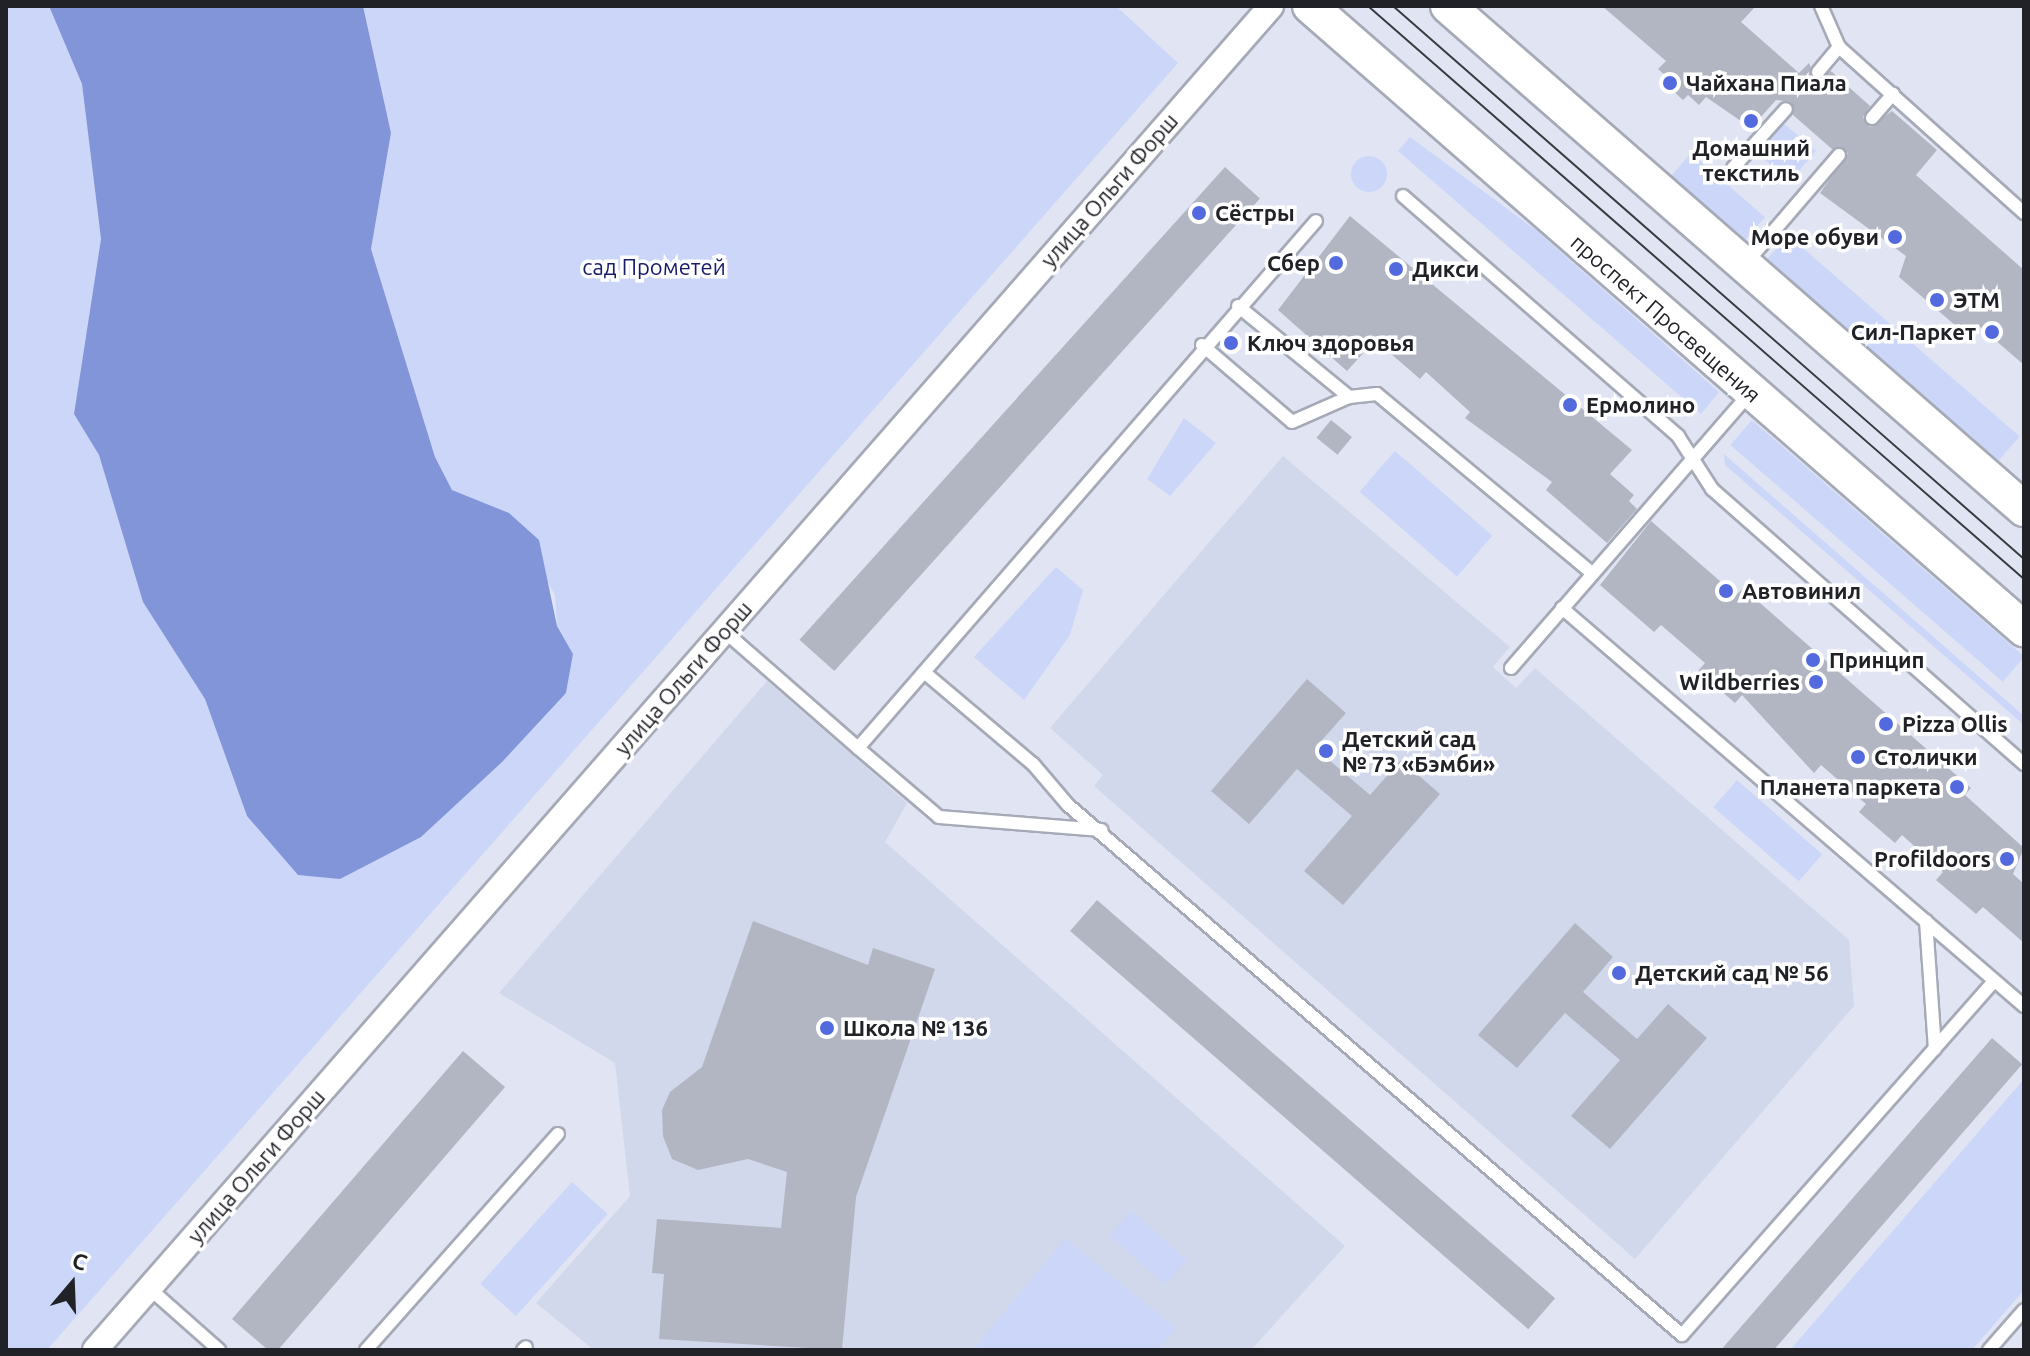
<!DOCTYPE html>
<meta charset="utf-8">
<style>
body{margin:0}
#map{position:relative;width:2030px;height:1356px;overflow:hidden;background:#e1e5f3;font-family:Ubuntu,sans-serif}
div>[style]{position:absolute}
.built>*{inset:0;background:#d1d8ec}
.green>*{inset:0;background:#cbd6f9;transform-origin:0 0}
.round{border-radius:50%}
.water>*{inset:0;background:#8295d9}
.building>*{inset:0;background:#b2b6c3;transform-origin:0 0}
.roads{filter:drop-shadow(2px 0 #a5aab6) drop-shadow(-2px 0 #a5aab6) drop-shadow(0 2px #a5aab6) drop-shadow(0 -2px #a5aab6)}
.lane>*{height:12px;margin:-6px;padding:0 6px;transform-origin:6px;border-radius:6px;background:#fff}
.street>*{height:24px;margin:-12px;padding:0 12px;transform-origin:12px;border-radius:12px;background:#fff}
.secondary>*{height:34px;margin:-17px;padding:0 17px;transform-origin:17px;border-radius:17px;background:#fff}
.tram>*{height:2px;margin:-1px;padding:0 1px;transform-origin:1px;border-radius:1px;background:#393b41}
.dots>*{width:22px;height:22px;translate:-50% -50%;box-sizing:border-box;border:4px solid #fff;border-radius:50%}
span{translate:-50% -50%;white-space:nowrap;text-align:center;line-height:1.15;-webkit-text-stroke:7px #fff;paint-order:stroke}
.poi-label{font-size:22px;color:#212227;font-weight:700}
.left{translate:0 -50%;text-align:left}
.right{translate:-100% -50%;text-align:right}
.street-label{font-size:22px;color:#212227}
.park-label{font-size:22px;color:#171c6a}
.frame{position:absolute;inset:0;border:8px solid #212227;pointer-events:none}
.north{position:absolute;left:32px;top:1244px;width:80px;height:80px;-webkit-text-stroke:6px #fff;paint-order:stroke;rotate:19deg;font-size:22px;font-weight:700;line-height:32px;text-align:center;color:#212227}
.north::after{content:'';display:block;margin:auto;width:28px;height:36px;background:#212227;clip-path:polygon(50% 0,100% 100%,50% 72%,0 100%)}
</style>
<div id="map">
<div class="built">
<i style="clip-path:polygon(1283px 456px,1510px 647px,1493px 667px,1516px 688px,1535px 668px,1849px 940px,1854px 1006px,1635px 1259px,1094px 786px,1103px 775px,1050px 728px)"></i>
<i style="clip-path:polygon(767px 681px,907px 803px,885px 842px,1345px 1246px,1251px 1350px,594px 1350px,536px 1303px,630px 1196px,615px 1063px,499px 993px)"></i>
</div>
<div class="green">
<i style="clip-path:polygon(6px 6px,49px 6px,82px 84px,101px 239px,74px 414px,99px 455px,143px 602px,205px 699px,247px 816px,421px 837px,566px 693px,573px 654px,557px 626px,555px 595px,509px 513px,452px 490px,435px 457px,371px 249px,391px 133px,363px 6px,1116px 6px,1178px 63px,47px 1350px,6px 1350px)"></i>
<i style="left:1783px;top:123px;width:43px;height:40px;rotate:40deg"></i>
<i style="clip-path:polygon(1410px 137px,1537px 231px,1719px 392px,1701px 414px,1398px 151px)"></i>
<i style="left:1691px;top:153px;width:98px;height:30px;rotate:41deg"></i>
<i class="round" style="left:1351px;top:156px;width:36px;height:36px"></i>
<i style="left:1788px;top:235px;width:307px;height:32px;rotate:41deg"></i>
<i style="clip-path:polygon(1184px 418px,1216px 443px,1170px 496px,1147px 479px)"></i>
<i style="left:1752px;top:420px;width:361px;height:33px;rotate:41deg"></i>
<i style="left:1395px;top:451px;width:129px;height:54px;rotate:41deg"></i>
<i style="clip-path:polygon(1724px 454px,2024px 716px,2024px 725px,1725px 465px)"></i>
<i style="clip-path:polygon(1056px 567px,1083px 590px,1070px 635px,1024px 700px,974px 657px)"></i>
<i style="left:1737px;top:780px;width:113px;height:36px;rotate:41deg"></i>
<i style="clip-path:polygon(2024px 1079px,2024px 1290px,1972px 1350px,1790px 1350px)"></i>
<i style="left:572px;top:1182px;width:48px;height:137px;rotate:42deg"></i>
<i style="left:1132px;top:1211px;width:74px;height:33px;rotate:42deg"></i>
<i style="clip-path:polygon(1065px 1238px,1176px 1328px,1158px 1350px,973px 1350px)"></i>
</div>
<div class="water">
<i style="clip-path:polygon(49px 6px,363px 6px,391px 133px,371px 249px,435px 457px,452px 490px,509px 513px,539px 540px,557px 626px,573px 654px,566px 693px,502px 762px,421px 837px,340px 879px,298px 875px,247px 816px,205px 699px,143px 602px,99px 455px,74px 414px,101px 239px,82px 84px)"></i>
</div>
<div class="building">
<i style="clip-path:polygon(1602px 6px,1756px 6px,1741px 22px,1799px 73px,1809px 63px,1816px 81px,1831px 71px,1870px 106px,1863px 117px,1870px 127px,1892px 111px,1937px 150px,1916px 175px,2024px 270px,2024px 365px,1979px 326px,1963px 332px,1899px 277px,1906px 256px,1820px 193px,1848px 153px,1832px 149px,1793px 115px,1791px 102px,1776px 100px,1751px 128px,1706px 97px,1699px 105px,1688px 95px,1683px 100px,1663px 82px,1667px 77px,1658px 69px,1666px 61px)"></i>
<i style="left:1225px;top:167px;width:47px;height:636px;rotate:42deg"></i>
<i style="clip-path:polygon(1350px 216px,1632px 450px,1610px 474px,1634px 495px,1629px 501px,1637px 509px,1607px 543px,1546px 490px,1552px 482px,1465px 418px,1470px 412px,1426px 372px,1420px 379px,1375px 340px,1347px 371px,1278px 310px)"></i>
<i style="left:1331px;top:420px;width:27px;height:23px;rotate:39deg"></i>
<i style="clip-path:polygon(1651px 521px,1736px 595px,1743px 588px,1971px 788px,1965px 795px,2024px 848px,2013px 874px,2024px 884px,2024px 943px,1983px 907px,1976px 914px,1936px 880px,1943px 872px,1902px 835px,1895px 843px,1859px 812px,1866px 804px,1821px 765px,1814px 773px,1742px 695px,1735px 703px,1698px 671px,1705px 663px,1661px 625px,1654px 632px,1600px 585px)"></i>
<i style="clip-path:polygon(1307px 679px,1346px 713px,1315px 748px,1370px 795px,1401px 760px,1440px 794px,1343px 905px,1304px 871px,1352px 816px,1297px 769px,1249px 824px,1211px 791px)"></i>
<i style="left:1097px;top:900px;width:607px;height:41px;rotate:41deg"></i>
<i style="clip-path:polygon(753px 921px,868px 965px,873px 948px,935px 969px,856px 1197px,842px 1350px,659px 1339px,664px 1274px,652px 1273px,657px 1219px,781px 1228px,787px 1172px,748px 1159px,698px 1170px,672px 1159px,663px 1136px,662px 1110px,670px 1092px,702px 1067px)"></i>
<i style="clip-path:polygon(1575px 923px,1613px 957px,1583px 992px,1637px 1039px,1668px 1004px,1707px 1038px,1610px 1149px,1571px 1116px,1620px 1060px,1565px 1013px,1517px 1068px,1478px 1035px)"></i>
<i style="left:1992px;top:1038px;width:40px;height:413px;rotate:41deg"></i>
<i style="clip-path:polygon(463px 1051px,505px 1087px,278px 1350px,268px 1350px,232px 1319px)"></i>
</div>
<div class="roads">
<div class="lane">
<i style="left:1821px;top:6px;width:45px;rotate:66.3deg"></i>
<i style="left:1839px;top:47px;width:249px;rotate:41.9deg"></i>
<i style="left:1818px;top:72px;width:33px;rotate:-50deg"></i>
<i style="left:1872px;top:118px;width:32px;rotate:-49deg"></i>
<i style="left:1733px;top:168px;width:79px;rotate:-48.1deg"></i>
<i style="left:1403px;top:196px;width:365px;rotate:41.1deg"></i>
<i style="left:1678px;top:436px;width:63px;rotate:57.3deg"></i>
<i style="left:1712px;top:489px;width:416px;rotate:41.4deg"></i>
<i style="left:1747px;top:262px;width:141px;rotate:-49.3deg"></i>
<i style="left:1238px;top:306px;width:144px;rotate:39.3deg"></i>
<i style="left:1202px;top:345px;width:118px;rotate:40.5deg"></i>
<i style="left:1292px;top:422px;width:62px;rotate:-23.7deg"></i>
<i style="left:1349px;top:397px;width:28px;rotate:-6deg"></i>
<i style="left:1377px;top:394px;width:278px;rotate:39.8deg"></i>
<i style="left:1562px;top:608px;width:610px;rotate:40.74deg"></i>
<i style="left:724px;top:631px;width:178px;rotate:41.1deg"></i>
<i style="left:858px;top:748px;width:698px;rotate:-49.01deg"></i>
<i style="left:1511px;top:668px;width:363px;rotate:-49deg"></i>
<i style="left:924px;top:672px;width:143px;rotate:40.2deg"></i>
<i style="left:1033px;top:764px;width:54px;rotate:49.5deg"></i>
<i style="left:1068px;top:805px;width:811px;rotate:40.8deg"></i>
<i style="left:1682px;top:1335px;width:472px;rotate:-48.6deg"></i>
<i style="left:858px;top:748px;width:106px;rotate:40.4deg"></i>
<i style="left:939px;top:817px;width:163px;rotate:4.6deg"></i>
<i style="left:1926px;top:921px;width:128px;rotate:86deg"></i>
<i style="left:149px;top:1288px;width:94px;rotate:41.5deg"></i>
<i style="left:366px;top:1350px;width:289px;rotate:-48.4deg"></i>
<i style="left:523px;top:1350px;width:4px;rotate:-45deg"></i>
<i style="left:1989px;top:1350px;width:53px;rotate:-48.8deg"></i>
</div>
<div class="street">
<i style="left:95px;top:1350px;width:1786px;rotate:-48.81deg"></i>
</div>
<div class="secondary">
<i style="left:1310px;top:6px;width:948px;rotate:41.11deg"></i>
<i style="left:1448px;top:6px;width:765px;rotate:41.13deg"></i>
</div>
</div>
<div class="tram">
<i style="left:1368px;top:6px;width:871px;rotate:41.14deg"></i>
<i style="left:1393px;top:6px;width:839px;rotate:41.23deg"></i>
</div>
<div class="dots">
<i style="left:1670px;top:83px;background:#5369de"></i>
<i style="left:1751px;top:121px;background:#5369de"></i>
<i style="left:1199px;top:213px;background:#5369de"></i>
<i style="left:1895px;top:237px;background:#5369de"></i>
<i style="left:1336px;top:263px;background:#5369de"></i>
<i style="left:1396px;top:269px;background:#5369de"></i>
<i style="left:1937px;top:300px;background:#5369de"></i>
<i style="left:1992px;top:332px;background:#5369de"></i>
<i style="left:1231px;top:343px;background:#5369de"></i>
<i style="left:1570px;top:405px;background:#5369de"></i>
<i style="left:1726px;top:591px;background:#5369de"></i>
<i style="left:1813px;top:660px;background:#5369de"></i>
<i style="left:1816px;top:682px;background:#5369de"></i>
<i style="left:1886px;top:724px;background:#5369de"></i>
<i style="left:1326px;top:751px;background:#5369de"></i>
<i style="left:1858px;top:757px;background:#5369de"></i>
<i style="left:1957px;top:787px;background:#5369de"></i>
<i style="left:2007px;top:859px;background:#5369de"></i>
<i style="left:1619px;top:973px;background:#5369de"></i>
<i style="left:827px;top:1028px;background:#5369de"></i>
</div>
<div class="poi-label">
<span class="left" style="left:1686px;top:83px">Чайхана Пиала</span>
<span style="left:1751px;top:160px">Домашний<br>текстиль</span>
<span class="left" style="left:1215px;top:213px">Сёстры</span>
<span class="right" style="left:1879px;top:237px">Море обуви</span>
<span class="right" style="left:1320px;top:263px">Сбер</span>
<span class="left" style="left:1412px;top:269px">Дикси</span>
<span class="left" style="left:1953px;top:300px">ЭТМ</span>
<span class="right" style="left:1976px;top:332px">Сил-Паркет</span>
<span class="left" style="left:1247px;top:343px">Ключ здоровья</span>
<span class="left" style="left:1586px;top:405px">Ермолино</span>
<span class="left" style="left:1742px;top:591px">Автовинил</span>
<span class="left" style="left:1829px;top:660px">Принцип</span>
<span class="right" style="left:1800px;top:682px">Wildberries</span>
<span class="left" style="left:1902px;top:724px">Pizza Ollis</span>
<span class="left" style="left:1342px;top:751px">Детский сад<br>№ 73 «Бэмби»</span>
<span class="left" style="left:1874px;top:757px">Столички</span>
<span class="right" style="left:1941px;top:787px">Планета паркета</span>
<span class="right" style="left:1991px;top:859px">Profildoors</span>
<span class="left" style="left:1635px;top:973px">Детский сад № 56</span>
<span class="left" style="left:843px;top:1028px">Школа № 136</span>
</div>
<div class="street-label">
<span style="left:1109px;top:190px;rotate:-49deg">улица Ольги Форш</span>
<span style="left:1666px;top:318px;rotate:41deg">проспект Просвещения</span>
<span style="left:683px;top:678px;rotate:-49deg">улица Ольги Форш</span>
<span style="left:256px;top:1166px;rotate:-49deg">улица Ольги Форш</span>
</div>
<div class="park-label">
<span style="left:654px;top:267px">сад Прометей</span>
</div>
<div class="frame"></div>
<div class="north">С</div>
</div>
